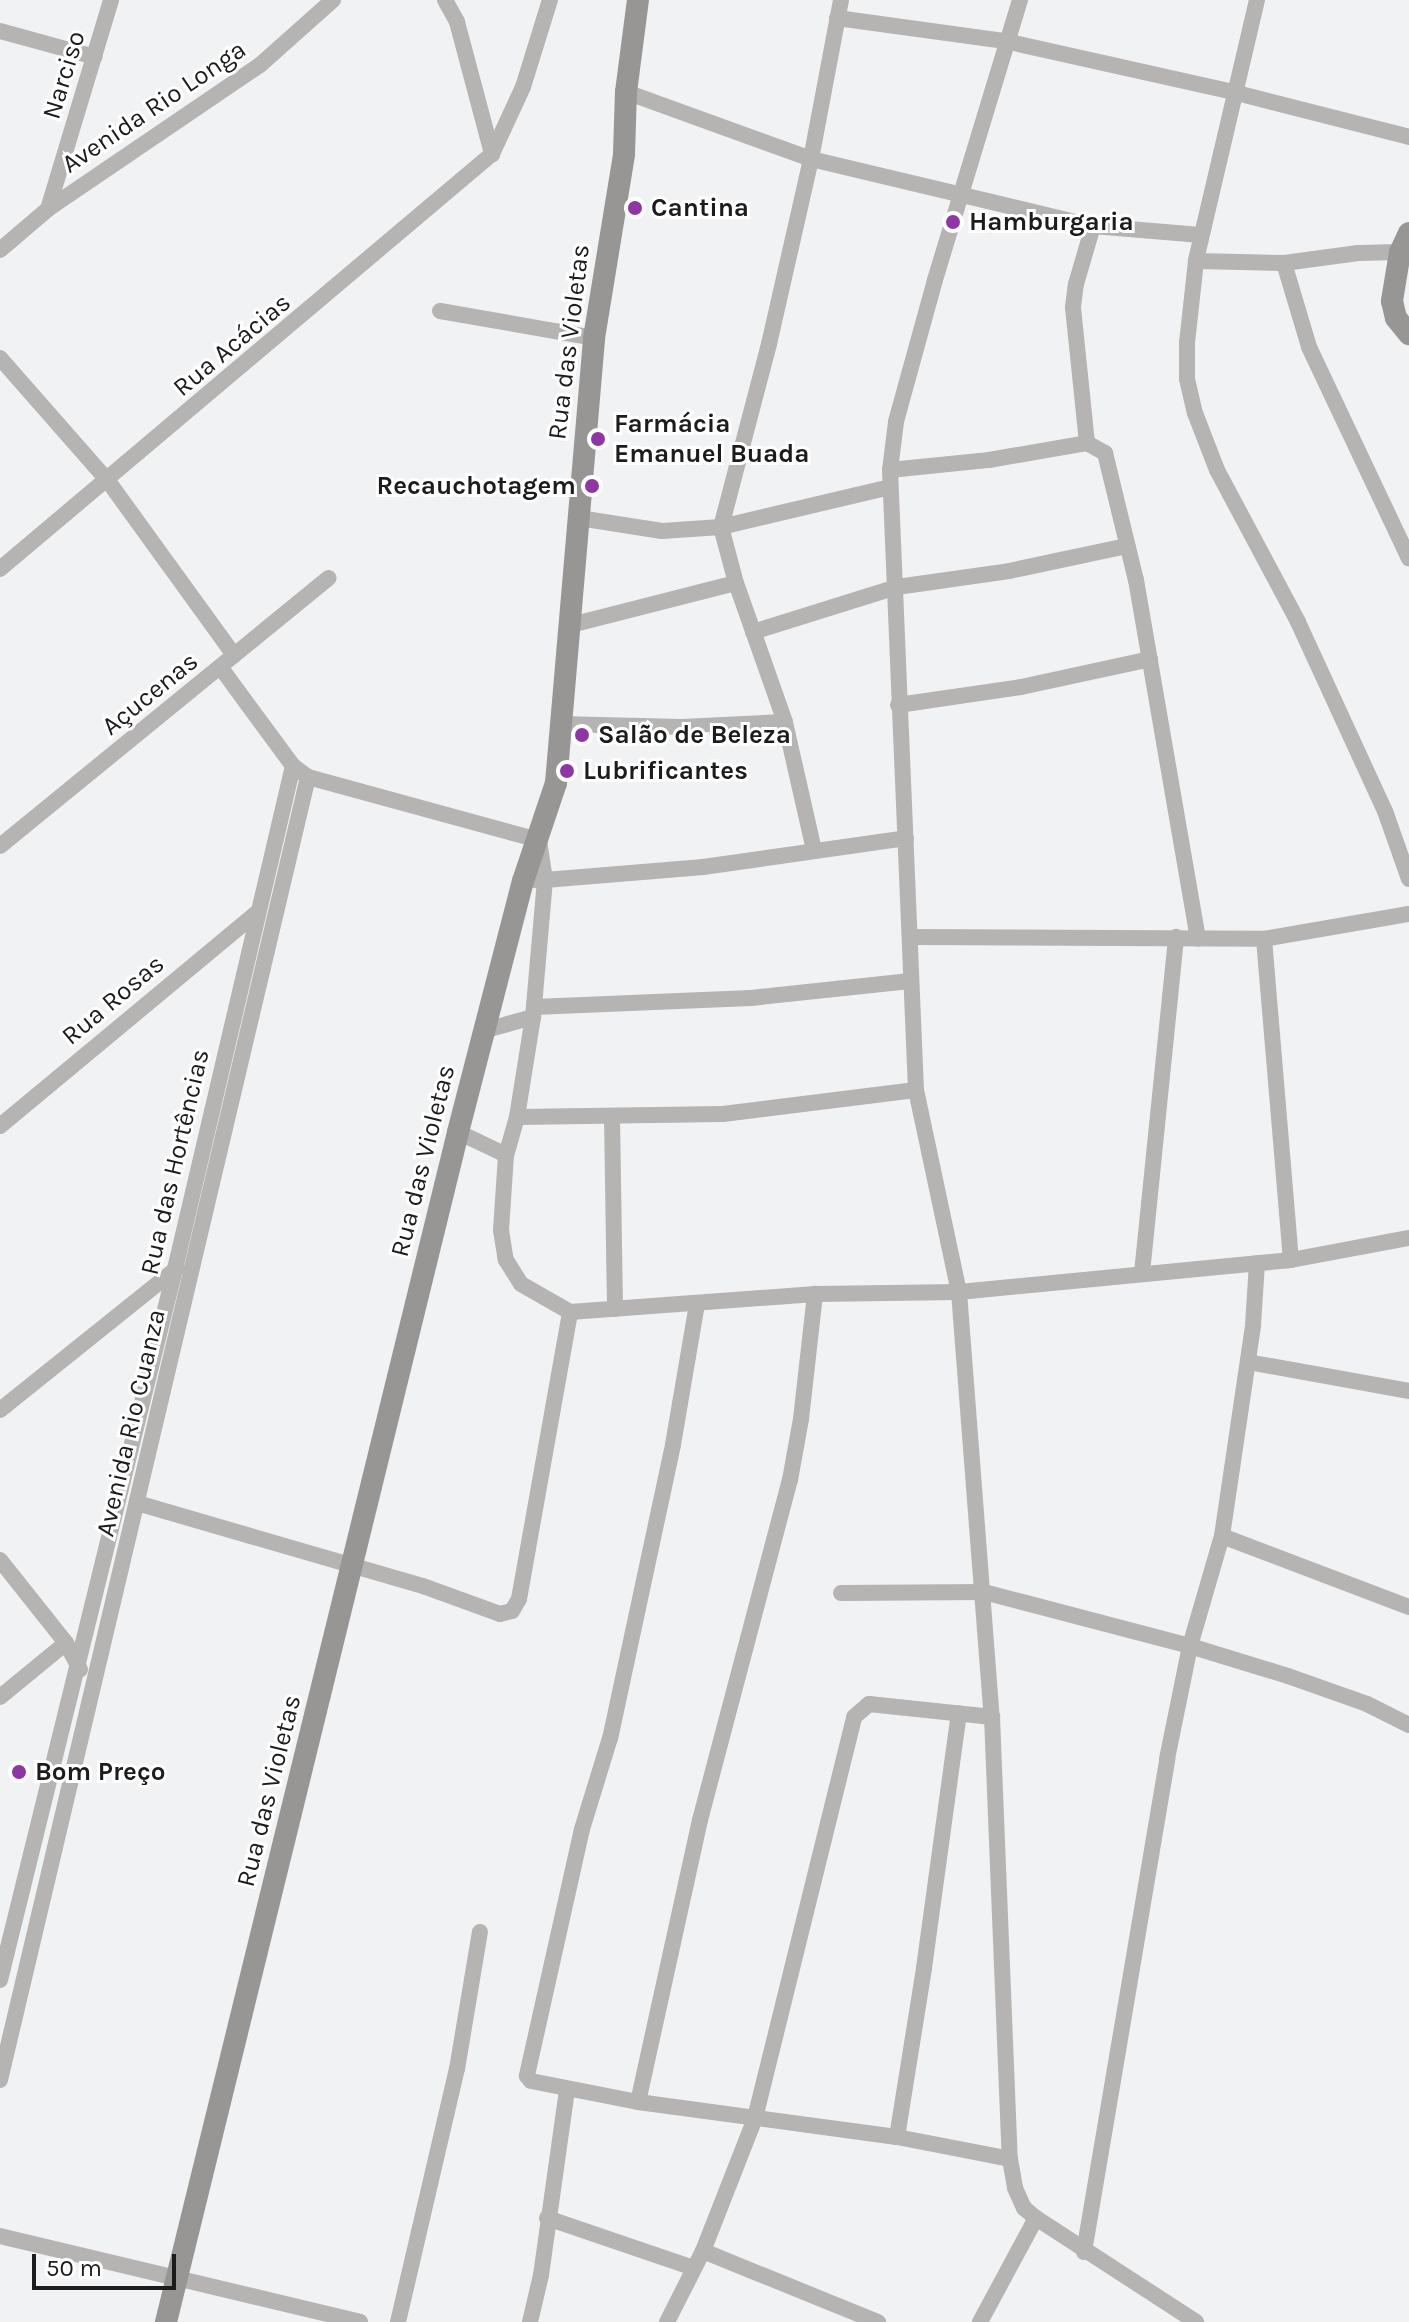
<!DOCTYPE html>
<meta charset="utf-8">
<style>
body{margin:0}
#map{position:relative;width:1409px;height:2322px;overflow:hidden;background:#f1f2f4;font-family:Karla,sans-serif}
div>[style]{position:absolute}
.street>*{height:16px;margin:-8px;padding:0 8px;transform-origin:8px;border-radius:8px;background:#b5b4b3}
.secondary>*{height:22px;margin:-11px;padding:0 11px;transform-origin:11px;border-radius:11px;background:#979695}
.dots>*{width:22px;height:22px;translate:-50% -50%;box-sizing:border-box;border:4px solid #fff;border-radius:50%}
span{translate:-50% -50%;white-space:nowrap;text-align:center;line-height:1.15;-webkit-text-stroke:6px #fff;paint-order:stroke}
.street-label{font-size:26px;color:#1c1c1d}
.poi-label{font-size:26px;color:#1c1c1d;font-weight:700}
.left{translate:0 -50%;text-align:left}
.right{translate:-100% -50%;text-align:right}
.scale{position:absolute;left:32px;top:2254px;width:144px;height:36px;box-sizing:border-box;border:4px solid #1c1c1d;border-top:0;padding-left:10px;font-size:24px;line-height:28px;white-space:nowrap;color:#1c1c1d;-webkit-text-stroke:6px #fff;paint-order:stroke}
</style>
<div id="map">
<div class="street">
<i style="left:445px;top:0;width:25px;rotate:61deg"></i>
<i style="left:457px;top:22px;width:137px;rotate:75.1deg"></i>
<i style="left:1020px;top:0;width:293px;rotate:106.9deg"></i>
<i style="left:935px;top:280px;width:147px;rotate:105.4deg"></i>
<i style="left:896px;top:422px;width:48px;rotate:97.1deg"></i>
<i style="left:890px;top:470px;width:621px;rotate:87.6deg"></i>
<i style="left:916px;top:1090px;width:207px;rotate:78deg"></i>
<i style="left:959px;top:1292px;width:426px;rotate:85.6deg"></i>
<i style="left:992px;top:1717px;width:442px;rotate:87.7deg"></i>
<i style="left:1010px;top:2159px;width:29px;rotate:80deg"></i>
<i style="left:1015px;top:2188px;width:22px;rotate:66deg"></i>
<i style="left:1024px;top:2208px;width:16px;rotate:40deg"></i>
<i style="left:1036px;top:2218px;width:191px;rotate:33deg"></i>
<i style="left:1257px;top:0;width:268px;rotate:103.2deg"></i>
<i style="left:1196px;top:261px;width:82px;rotate:96.3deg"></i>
<i style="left:1187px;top:343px;width:36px;rotate:90deg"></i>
<i style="left:1187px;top:379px;width:35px;rotate:77deg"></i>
<i style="left:1195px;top:413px;width:61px;rotate:68.9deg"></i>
<i style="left:1217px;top:470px;width:172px;rotate:61.9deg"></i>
<i style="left:1298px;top:622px;width:208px;rotate:65.3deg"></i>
<i style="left:1385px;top:811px;width:72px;rotate:70.6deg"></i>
<i style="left:837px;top:18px;width:170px;rotate:7.8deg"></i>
<i style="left:1005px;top:41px;width:234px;rotate:12.6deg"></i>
<i style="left:1233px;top:92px;width:182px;rotate:14.3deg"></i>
<i style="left:0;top:31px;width:98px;rotate:15.3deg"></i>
<i style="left:626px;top:92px;width:197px;rotate:19.9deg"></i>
<i style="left:811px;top:159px;width:290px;rotate:13.4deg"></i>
<i style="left:1093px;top:226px;width:108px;rotate:4.8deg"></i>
<i style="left:48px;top:209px;width:218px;rotate:-73.2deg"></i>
<i style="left:0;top:250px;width:63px;rotate:-40.5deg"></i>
<i style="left:48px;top:209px;width:256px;rotate:-34.2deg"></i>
<i style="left:260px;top:65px;width:98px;rotate:-41.7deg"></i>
<i style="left:1196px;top:261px;width:88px;rotate:1.3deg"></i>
<i style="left:1284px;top:263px;width:75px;rotate:-7.7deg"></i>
<i style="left:1358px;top:253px;width:42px;rotate:-1.4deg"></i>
<i style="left:1284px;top:263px;width:88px;rotate:73.4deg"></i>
<i style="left:1309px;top:347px;width:234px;rotate:64.7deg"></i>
<i style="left:440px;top:311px;width:156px;rotate:9.9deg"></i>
<i style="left:0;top:358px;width:164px;rotate:48.7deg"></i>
<i style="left:108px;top:481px;width:215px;rotate:54.1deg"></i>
<i style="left:1087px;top:443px;width:21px;rotate:29deg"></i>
<i style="left:1105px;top:453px;width:131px;rotate:76.3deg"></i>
<i style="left:1136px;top:580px;width:364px;rotate:80.2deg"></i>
<i style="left:890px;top:470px;width:100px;rotate:-5.8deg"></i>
<i style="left:989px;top:460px;width:99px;rotate:-9.8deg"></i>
<i style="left:1087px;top:443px;width:137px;rotate:-95.9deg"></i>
<i style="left:1073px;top:307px;width:23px;rotate:-83deg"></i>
<i style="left:1076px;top:284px;width:60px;rotate:-73.7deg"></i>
<i style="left:579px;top:518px;width:84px;rotate:8.9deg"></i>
<i style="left:662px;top:531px;width:59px;rotate:-3.9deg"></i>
<i style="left:721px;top:527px;width:174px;rotate:-13.3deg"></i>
<i style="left:0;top:569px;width:644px;rotate:-40.15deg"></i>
<i style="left:492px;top:154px;width:74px;rotate:-65.2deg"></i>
<i style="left:523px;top:87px;width:91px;rotate:-72.8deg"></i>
<i style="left:567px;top:626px;width:174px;rotate:-14.3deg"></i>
<i style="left:753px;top:632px;width:151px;rotate:-17.4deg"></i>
<i style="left:897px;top:587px;width:113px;rotate:-8.1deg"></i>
<i style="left:1009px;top:571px;width:121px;rotate:-12deg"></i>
<i style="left:221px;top:668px;width:122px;rotate:53.7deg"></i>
<i style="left:898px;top:705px;width:124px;rotate:-8.3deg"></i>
<i style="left:1021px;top:687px;width:132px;rotate:-12.2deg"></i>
<i style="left:559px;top:724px;width:123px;rotate:1.4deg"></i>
<i style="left:682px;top:727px;width:103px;rotate:-2.8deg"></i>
<i style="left:0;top:846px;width:424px;rotate:-39.2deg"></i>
<i style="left:814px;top:850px;width:131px;rotate:-102.8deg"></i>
<i style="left:785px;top:722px;width:147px;rotate:-109.4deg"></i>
<i style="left:736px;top:583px;width:58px;rotate:-105deg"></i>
<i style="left:721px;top:527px;width:189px;rotate:-75.3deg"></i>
<i style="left:769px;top:344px;width:190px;rotate:-77.2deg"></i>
<i style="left:811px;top:159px;width:162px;rotate:-79.3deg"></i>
<i style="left:534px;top:880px;width:11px"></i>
<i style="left:545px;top:880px;width:138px;rotate:95deg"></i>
<i style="left:533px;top:1017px;width:101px;rotate:99.1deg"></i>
<i style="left:517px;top:1117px;width:40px;rotate:106deg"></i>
<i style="left:506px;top:1155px;width:75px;rotate:93.8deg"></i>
<i style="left:501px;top:1230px;width:30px;rotate:81deg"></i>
<i style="left:506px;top:1260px;width:28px;rotate:58deg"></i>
<i style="left:521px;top:1284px;width:56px;rotate:29.7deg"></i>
<i style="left:570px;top:1312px;width:246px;rotate:-4.2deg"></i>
<i style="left:815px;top:1294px;width:144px;rotate:-0.8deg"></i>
<i style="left:959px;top:1292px;width:334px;rotate:-5.5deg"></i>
<i style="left:1291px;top:1260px;width:120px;rotate:-10.6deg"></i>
<i style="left:912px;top:937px;width:352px;rotate:0.3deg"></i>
<i style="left:1264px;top:939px;width:147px;rotate:-9.8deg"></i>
<i style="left:1264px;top:939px;width:322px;rotate:85.2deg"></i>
<i style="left:534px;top:1007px;width:217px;rotate:-2.4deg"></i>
<i style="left:751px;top:998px;width:160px;rotate:-6.1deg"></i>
<i style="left:486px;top:1030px;width:49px;rotate:-15.5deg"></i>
<i style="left:517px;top:1117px;width:206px;rotate:-0.8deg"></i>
<i style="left:723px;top:1114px;width:194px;rotate:-7.1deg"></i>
<i style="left:612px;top:1117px;width:192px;rotate:89.1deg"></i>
<i style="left:0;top:1126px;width:335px;rotate:-39.7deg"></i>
<i style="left:458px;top:1132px;width:53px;rotate:25.6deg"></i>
<i style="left:1142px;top:1273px;width:338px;rotate:-84.2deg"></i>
<i style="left:697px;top:1304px;width:143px;rotate:99.7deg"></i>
<i style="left:673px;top:1445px;width:300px;rotate:102.1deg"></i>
<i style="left:610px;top:1738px;width:95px;rotate:107.1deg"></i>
<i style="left:582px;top:1829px;width:253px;rotate:102.6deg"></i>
<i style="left:527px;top:2076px;width:6px;rotate:51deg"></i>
<i style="left:531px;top:2081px;width:109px;rotate:11.1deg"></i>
<i style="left:638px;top:2102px;width:261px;rotate:7.7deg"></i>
<i style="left:897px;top:2137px;width:115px;rotate:11deg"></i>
<i style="left:1248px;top:1362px;width:164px;rotate:10.2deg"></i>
<i style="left:0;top:1410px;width:227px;rotate:-38.7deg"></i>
<i style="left:137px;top:1503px;width:298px;rotate:16.2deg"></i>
<i style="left:423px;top:1586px;width:82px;rotate:20deg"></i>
<i style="left:500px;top:1614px;width:12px;rotate:-14deg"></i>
<i style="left:512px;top:1611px;width:14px;rotate:-60deg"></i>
<i style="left:519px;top:1599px;width:291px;rotate:-79.9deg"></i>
<i style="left:1222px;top:1536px;width:200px;rotate:20.8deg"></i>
<i style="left:0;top:1560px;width:106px;rotate:51.5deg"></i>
<i style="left:66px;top:1643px;width:30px;rotate:62deg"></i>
<i style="left:841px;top:1593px;width:143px;rotate:-0.4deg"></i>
<i style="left:984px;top:1592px;width:213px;rotate:14.7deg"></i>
<i style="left:1190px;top:1646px;width:102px;rotate:17deg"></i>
<i style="left:1288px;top:1676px;width:84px;rotate:19.5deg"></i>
<i style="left:1367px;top:1704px;width:47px;rotate:26.6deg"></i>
<i style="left:0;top:1697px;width:85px;rotate:-39.3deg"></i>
<i style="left:0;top:1980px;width:732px;rotate:-76.17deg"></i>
<i style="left:175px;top:1269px;width:517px;rotate:-76.8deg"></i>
<i style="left:293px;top:766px;width:19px;rotate:36deg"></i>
<i style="left:308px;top:777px;width:239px;rotate:15.3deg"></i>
<i style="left:539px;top:840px;width:40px;rotate:81.5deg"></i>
<i style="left:545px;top:880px;width:159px;rotate:-4.7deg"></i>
<i style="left:703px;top:867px;width:205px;rotate:-8.1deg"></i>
<i style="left:0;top:2080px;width:1339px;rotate:-76.7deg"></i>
<i style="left:638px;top:2102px;width:289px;rotate:-77.6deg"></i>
<i style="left:700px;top:1820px;width:352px;rotate:-75.2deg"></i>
<i style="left:790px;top:1480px;width:62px;rotate:-79.8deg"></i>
<i style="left:801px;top:1419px;width:126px;rotate:-83.6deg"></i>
<i style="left:897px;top:2137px;width:171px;rotate:-80.9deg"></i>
<i style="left:924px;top:1968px;width:257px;rotate:-82.2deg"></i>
<i style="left:547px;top:2218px;width:155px;rotate:18.8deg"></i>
<i style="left:0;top:2236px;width:370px;rotate:13.4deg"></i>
<i style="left:703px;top:2251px;width:189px;rotate:22.1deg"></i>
<i style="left:1084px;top:2252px;width:500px;rotate:-80.4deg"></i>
<i style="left:1167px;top:1759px;width:115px;rotate:-78.5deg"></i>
<i style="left:1190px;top:1646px;width:115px;rotate:-73.8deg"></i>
<i style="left:1222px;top:1536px;width:213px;rotate:-81.6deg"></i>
<i style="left:1253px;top:1325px;width:62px;rotate:-86.3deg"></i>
<i style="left:398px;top:2322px;width:260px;rotate:-76.9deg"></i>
<i style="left:457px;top:2069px;width:139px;rotate:-80.5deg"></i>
<i style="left:530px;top:2322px;width:48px;rotate:-76.8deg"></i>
<i style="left:541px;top:2275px;width:188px;rotate:-82deg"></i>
<i style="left:667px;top:2322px;width:80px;rotate:-63.1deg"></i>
<i style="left:703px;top:2251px;width:143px;rotate:-68.6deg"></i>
<i style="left:755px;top:2118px;width:413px;rotate:-76.1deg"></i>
<i style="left:854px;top:1717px;width:20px;rotate:-41deg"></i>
<i style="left:869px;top:1704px;width:124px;rotate:6deg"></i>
<i style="left:980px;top:2322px;width:118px;rotate:-61.7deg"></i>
</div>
<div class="secondary">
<i style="left:1409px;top:233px;width:21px;rotate:115deg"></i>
<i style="left:1400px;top:252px;width:50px;rotate:99.3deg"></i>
<i style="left:1392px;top:301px;width:17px;rotate:77deg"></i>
<i style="left:1396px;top:318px;width:21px;rotate:51deg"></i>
<i style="left:166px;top:2322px;width:1225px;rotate:-76.21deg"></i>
<i style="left:458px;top:1132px;width:259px;rotate:-75.5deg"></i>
<i style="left:523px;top:881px;width:103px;rotate:-71.4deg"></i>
<i style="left:556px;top:783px;width:447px;rotate:-85.1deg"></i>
<i style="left:594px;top:338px;width:186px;rotate:-80.7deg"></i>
<i style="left:624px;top:154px;width:62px;rotate:-88.2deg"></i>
<i style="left:626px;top:92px;width:93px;rotate:-82.6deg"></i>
</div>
<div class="dots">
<i style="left:635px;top:208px;background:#8e37a4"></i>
<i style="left:953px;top:222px;background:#8e37a4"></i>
<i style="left:598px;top:439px;background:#8e37a4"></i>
<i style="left:592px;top:486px;background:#8e37a4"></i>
<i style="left:582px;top:735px;background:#8e37a4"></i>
<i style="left:567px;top:771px;background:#8e37a4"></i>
<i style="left:19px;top:1772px;background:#8e37a4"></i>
</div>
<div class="street-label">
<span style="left:64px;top:75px;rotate:-73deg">Narciso</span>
<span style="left:154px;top:107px;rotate:-34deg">Avenida Rio Longa</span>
<span style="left:569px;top:342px;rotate:-83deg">Rua das Violetas</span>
<span style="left:232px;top:345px;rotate:-40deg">Rua Acácias</span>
<span style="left:150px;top:694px;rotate:-39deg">Açucenas</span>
<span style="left:113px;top:1000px;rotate:-40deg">Rua Rosas</span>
<span style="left:423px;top:1161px;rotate:-76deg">Rua das Violetas</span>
<span style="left:175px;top:1162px;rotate:-77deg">Rua das Hortências</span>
<span style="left:131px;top:1423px;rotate:-77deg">Avenida Rio Cuanza</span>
<span style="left:269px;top:1791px;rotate:-76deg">Rua das Violetas</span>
</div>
<div class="poi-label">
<span class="left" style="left:651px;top:208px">Cantina</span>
<span class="left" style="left:969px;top:222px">Hamburgaria</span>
<span class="left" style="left:614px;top:439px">Farmácia<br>Emanuel Buada</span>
<span class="right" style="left:576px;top:486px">Recauchotagem</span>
<span class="left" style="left:598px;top:735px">Salão de Beleza</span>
<span class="left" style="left:583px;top:771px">Lubrificantes</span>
<span class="left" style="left:35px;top:1772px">Bom Preço</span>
</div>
<div class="scale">50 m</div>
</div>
